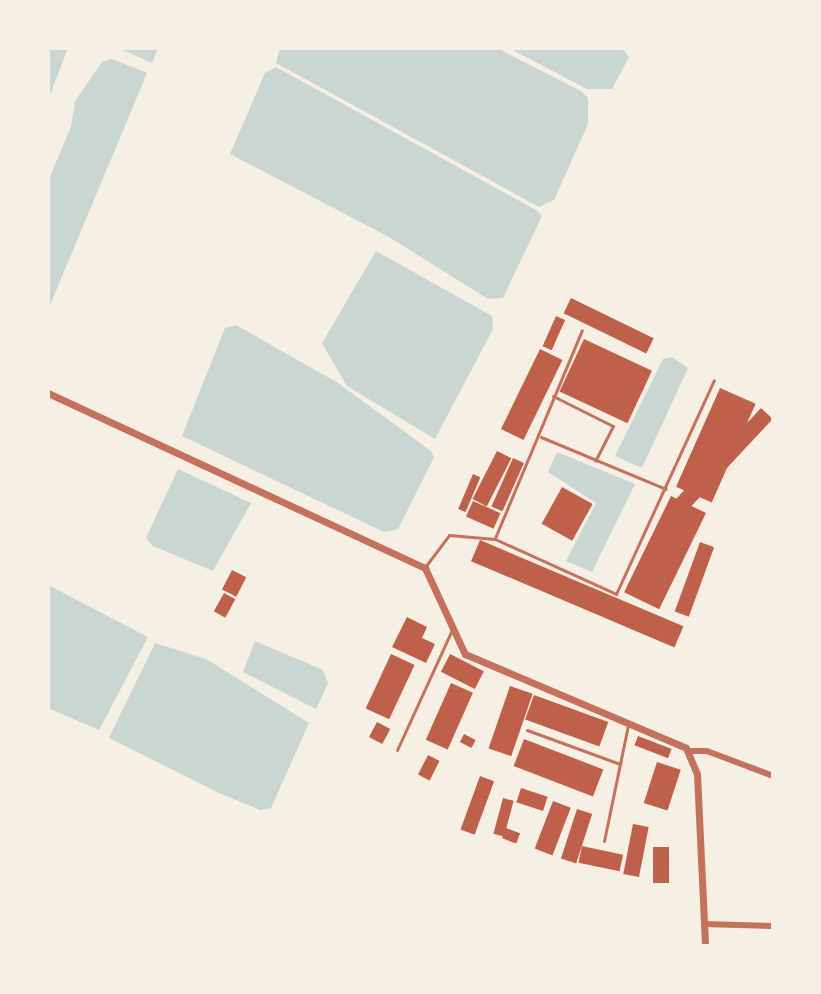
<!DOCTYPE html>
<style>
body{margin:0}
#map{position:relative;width:821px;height:994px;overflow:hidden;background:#f6efe4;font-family:"Fira Sans",sans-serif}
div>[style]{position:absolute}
.water>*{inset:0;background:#c9d6d2}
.building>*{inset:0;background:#bf614a;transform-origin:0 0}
.service>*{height:3px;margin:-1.5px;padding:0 1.5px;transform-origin:1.5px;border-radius:1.5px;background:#c5725c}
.minor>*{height:6px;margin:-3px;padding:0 3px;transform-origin:3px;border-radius:3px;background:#c5725c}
.tertiary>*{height:7px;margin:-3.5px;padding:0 3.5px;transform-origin:3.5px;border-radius:3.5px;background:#c5725c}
span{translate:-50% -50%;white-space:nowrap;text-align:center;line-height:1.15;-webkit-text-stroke:5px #f6efe4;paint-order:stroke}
.frame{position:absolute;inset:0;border:50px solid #f6efe4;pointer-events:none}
</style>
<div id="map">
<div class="water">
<i style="clip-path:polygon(48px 48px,68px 48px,50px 95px,48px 95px)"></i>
<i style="clip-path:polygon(118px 48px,158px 48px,152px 63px)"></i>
<i style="clip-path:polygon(280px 48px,497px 48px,581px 91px,588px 98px,588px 124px,554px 200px,539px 207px,276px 63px)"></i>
<i style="clip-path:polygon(509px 48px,622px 48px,629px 57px,612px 89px,587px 89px)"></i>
<i style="clip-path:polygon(112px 59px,147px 73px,48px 310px,48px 181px,71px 127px,75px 101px,102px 62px)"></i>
<i style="clip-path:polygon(276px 67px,536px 210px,542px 216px,503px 298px,488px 299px,389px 237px,230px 154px,265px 73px)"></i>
<i style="clip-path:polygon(376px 251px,492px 316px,493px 329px,435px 439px,347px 386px,322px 343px)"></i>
<i style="clip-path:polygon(236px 325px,338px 383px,431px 451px,434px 457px,398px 529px,384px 532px,182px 436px,225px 328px)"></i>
<i style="clip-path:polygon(672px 357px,688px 368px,642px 468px,615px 456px,663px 359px)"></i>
<i style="clip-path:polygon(557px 452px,635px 484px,592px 572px,566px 561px,596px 503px,548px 472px)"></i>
<i style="clip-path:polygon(178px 469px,251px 503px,213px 571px,153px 546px,146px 538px)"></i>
<i style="clip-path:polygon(48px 585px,148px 637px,99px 730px,48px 708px)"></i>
<i style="clip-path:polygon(255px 641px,323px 670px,328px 683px,316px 709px,243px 672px)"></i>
<i style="clip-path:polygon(155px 643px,206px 659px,309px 723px,271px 808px,260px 810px,219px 793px,109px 738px)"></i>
</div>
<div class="building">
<i style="left:571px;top:298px;width:92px;height:17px;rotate:26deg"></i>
<i style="left:556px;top:316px;width:10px;height:33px;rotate:24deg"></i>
<i style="left:584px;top:339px;width:75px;height:58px;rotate:25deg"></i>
<i style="left:540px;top:349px;width:25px;height:89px;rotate:26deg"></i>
<i style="left:720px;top:388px;width:39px;height:108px;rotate:24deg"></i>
<i style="left:761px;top:408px;width:16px;height:129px;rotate:43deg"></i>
<i style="left:497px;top:451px;width:16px;height:54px;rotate:27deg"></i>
<i style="left:513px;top:458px;width:12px;height:53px;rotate:24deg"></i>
<i style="left:473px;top:474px;width:8px;height:38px;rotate:23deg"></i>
<i style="left:562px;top:487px;width:35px;height:42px;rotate:29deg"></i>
<i style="left:671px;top:496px;width:39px;height:107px;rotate:26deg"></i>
<i style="left:473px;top:501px;width:30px;height:17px;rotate:24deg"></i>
<i style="left:480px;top:540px;width:221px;height:23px;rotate:23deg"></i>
<i style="left:700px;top:542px;width:15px;height:74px;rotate:20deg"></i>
<i style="left:232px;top:570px;width:16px;height:22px;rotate:27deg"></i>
<i style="left:224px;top:593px;width:13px;height:21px;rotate:29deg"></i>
<i style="clip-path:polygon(407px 617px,427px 627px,422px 638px,435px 644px,426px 663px,392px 647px)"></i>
<i style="left:391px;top:654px;width:26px;height:60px;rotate:25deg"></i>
<i style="left:450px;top:654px;width:38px;height:20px;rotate:27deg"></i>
<i style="left:451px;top:683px;width:24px;height:62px;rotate:24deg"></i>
<i style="left:510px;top:686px;width:24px;height:66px;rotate:19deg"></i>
<i style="left:534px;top:695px;width:79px;height:26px;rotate:20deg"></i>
<i style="left:377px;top:722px;width:15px;height:17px;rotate:28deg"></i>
<i style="left:464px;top:734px;width:13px;height:9px;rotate:27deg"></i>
<i style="left:638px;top:736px;width:36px;height:10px;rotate:21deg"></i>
<i style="left:524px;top:739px;width:85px;height:29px;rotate:21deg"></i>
<i style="left:428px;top:755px;width:13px;height:22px;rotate:27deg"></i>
<i style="left:657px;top:762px;width:25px;height:43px;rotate:18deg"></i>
<i style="left:480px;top:776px;width:15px;height:57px;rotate:20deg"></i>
<i style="left:521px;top:788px;width:28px;height:15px;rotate:18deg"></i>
<i style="left:503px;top:798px;width:11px;height:37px;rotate:15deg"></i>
<i style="left:553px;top:801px;width:19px;height:51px;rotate:21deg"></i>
<i style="left:577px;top:809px;width:16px;height:52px;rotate:18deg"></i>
<i style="left:633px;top:824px;width:16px;height:51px;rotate:11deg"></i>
<i style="left:506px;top:828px;width:15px;height:11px;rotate:20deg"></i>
<i style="left:582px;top:846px;width:42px;height:17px;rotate:12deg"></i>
<i style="left:653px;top:847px;width:16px;height:36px"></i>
</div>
<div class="service">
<i style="left:553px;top:396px;width:67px;rotate:26.6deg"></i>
<i style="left:613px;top:426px;width:39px;rotate:117deg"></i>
<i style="left:541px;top:437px;width:135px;rotate:22.6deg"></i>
<i style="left:495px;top:538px;width:225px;rotate:-67.3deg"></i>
<i style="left:425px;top:567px;width:40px;rotate:-53deg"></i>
<i style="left:449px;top:535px;width:46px;rotate:5deg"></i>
<i style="left:495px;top:539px;width:133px;rotate:24.4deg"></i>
<i style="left:616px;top:594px;width:235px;rotate:-65.4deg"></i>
<i style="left:527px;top:730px;width:99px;rotate:20.1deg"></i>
<i style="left:397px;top:750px;width:132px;rotate:-65.4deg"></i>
<i style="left:604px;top:841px;width:118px;rotate:-78.3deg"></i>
</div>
<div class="minor">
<i style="left:689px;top:751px;width:18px"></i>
<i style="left:707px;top:751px;width:71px;rotate:20.7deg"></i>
<i style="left:704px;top:924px;width:69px;rotate:1.7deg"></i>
</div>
<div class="tertiary">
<i style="left:48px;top:393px;width:416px;rotate:24.9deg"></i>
<i style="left:425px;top:568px;width:95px;rotate:65.1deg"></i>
<i style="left:465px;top:654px;width:240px;rotate:23deg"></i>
<i style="left:686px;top:748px;width:28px;rotate:67deg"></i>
<i style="left:697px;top:774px;width:172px;rotate:87.3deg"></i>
</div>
<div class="frame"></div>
</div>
